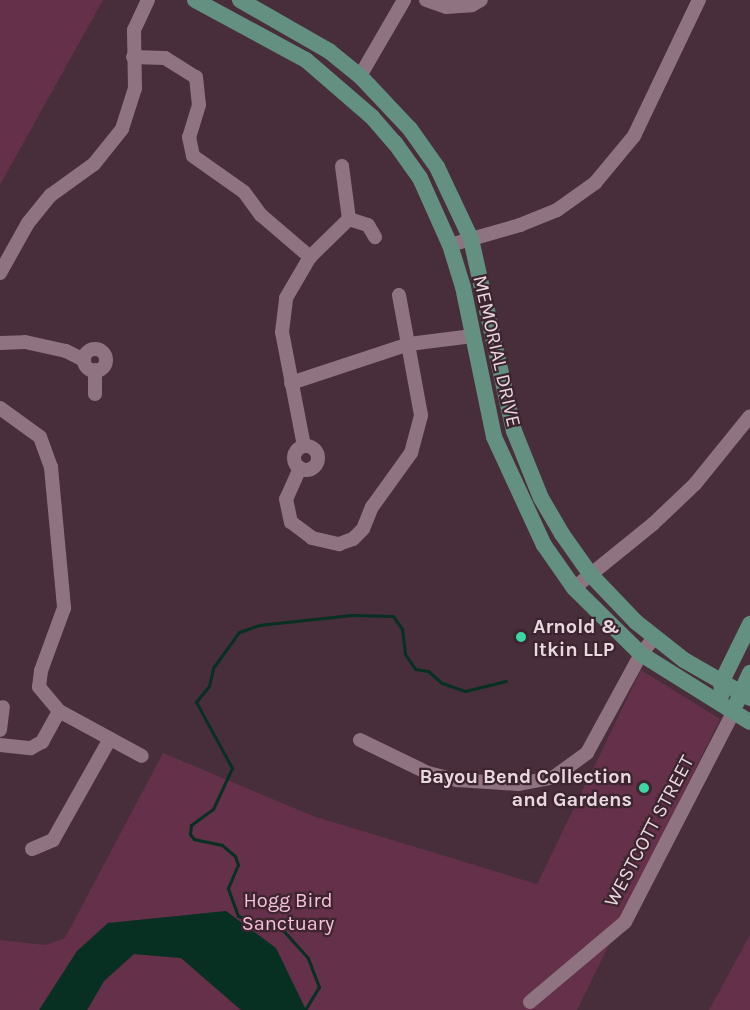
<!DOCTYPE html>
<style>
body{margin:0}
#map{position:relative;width:750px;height:1010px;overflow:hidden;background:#482e3a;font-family:Karla,sans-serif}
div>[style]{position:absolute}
.green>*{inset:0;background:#64304a}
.water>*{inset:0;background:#072f22}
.stream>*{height:3px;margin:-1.5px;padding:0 1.5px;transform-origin:1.5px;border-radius:1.5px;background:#072f22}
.minor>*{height:14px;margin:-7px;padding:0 7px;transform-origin:7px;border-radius:7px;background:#907380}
.minor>.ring{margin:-7px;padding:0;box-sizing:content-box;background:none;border:14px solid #907380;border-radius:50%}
.major>*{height:16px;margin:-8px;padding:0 8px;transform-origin:8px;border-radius:8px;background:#639080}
.dots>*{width:16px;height:16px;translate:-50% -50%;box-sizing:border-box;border:3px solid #3d2530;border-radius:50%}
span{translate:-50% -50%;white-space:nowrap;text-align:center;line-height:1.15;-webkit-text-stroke:4.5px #3d2530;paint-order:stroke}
.street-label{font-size:20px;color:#e9d8df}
.poi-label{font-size:20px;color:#e9d8df;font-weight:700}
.left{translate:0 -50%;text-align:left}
.right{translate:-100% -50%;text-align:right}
.park-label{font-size:20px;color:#f6c0d8}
</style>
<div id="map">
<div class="green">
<i style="clip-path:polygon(0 0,103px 0,0 185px)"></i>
<i style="clip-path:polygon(641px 670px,720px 719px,577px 1010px,243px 1010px,187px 952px,142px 947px,57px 1010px,0 1010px,0 940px,45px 945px,65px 938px,163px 753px,313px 816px,537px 884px)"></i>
<i style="clip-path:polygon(750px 935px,750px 1010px,709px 1010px)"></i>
<i style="clip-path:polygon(134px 954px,181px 958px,241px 1010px,87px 1010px,104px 981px)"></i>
</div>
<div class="water">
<i style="clip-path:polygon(226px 911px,276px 948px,306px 1010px,241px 1010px,181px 958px,134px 954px,104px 981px,87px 1010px,39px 1010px,77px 951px,108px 923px)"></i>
</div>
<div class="stream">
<i style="left:305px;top:1010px;width:27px;rotate:-59deg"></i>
<i style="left:319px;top:987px;width:31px;rotate:-111deg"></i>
<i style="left:308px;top:958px;width:36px;rotate:-132deg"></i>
<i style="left:284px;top:931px;width:48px;rotate:-161.9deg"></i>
<i style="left:238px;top:916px;width:30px;rotate:-110deg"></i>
<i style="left:228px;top:888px;width:25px;rotate:-67deg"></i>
<i style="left:238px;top:865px;width:9px;rotate:-108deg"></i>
<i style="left:235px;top:856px;width:17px;rotate:-140deg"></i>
<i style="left:222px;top:845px;width:29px;rotate:-168deg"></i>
<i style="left:194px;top:839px;width:6px;rotate:-129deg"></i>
<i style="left:190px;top:834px;width:9px;rotate:-84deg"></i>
<i style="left:191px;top:825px;width:27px;rotate:-36deg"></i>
<i style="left:213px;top:809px;width:45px;rotate:-65.1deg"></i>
<i style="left:232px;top:768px;width:75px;rotate:-118.6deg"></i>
<i style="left:196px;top:702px;width:21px;rotate:-51deg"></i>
<i style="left:209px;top:686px;width:18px;rotate:-77deg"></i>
<i style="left:213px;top:668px;width:44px;rotate:-54.2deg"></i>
<i style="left:239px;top:632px;width:21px;rotate:-19deg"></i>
<i style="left:259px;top:625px;width:93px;rotate:-6.2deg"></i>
<i style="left:351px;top:615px;width:42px;rotate:1.4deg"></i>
<i style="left:393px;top:616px;width:16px;rotate:55deg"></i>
<i style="left:402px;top:629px;width:25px;rotate:83deg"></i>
<i style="left:405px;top:654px;width:18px;rotate:56deg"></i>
<i style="left:415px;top:669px;width:13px;rotate:9deg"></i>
<i style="left:428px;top:671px;width:18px;rotate:41deg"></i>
<i style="left:442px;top:683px;width:24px;rotate:19deg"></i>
<i style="left:465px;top:691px;width:42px;rotate:-13.7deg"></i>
</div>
<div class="minor">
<i style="left:426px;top:0;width:21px;rotate:19deg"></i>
<i style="left:446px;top:7px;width:26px;rotate:-4deg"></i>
<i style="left:472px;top:5px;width:10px;rotate:-29deg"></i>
<i style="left:133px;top:57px;width:32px;rotate:2deg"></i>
<i style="left:165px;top:58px;width:36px;rotate:32deg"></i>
<i style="left:196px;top:77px;width:28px;rotate:84deg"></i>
<i style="left:199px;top:105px;width:34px;rotate:107deg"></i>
<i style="left:189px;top:137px;width:19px;rotate:78deg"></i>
<i style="left:193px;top:156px;width:62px;rotate:35.2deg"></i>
<i style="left:244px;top:192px;width:29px;rotate:54deg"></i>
<i style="left:261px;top:215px;width:65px;rotate:40.6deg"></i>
<i style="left:360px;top:76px;width:88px;rotate:-59.9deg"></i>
<i style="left:342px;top:166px;width:53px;rotate:82.5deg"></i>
<i style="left:450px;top:245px;width:73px;rotate:-15.9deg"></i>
<i style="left:520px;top:225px;width:40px;rotate:-22deg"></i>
<i style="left:557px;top:210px;width:47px;rotate:-35.4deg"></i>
<i style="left:595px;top:183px;width:61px;rotate:-50.3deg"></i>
<i style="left:634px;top:136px;width:151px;rotate:-64.5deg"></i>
<i style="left:0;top:273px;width:57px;rotate:-60.8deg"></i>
<i style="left:28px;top:223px;width:36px;rotate:-51deg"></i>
<i style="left:51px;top:195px;width:53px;rotate:-35.8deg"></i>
<i style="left:94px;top:164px;width:45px;rotate:-51.3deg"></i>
<i style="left:122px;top:129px;width:43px;rotate:-72.4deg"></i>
<i style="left:135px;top:88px;width:58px;rotate:-91deg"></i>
<i style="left:134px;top:30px;width:33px;rotate:-65deg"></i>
<i style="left:0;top:343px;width:25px;rotate:-2deg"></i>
<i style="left:25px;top:342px;width:42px;rotate:12.4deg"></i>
<i style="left:66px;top:351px;width:20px;rotate:27deg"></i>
<i class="ring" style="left:84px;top:349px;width:8px;height:8px"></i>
<i style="left:95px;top:370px;width:24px;rotate:90deg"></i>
<i style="left:291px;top:383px;width:124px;rotate:-18.3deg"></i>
<i style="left:409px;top:344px;width:64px;rotate:-7.2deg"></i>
<i style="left:0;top:408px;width:49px;rotate:35.9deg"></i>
<i style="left:40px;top:437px;width:32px;rotate:70deg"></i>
<i style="left:51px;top:467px;width:142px;rotate:84.7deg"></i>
<i style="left:64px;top:608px;width:67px;rotate:110.1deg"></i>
<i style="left:41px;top:671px;width:16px;rotate:97deg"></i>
<i style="left:39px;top:687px;width:31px;rotate:50deg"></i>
<i style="left:59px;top:711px;width:94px;rotate:28.5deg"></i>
<i style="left:304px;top:446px;width:116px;rotate:-100.9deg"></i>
<i style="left:282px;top:332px;width:34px;rotate:-83deg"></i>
<i style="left:286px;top:298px;width:48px;rotate:-59.7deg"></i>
<i style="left:310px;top:257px;width:54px;rotate:-44.3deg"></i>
<i style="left:349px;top:219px;width:20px;rotate:18deg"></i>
<i style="left:368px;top:225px;width:14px;rotate:60deg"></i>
<i class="ring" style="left:294px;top:446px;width:10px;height:10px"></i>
<i style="left:300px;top:468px;width:34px;rotate:114deg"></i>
<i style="left:286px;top:499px;width:24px;rotate:78deg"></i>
<i style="left:291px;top:522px;width:26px;rotate:37deg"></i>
<i style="left:312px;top:538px;width:28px;rotate:13deg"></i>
<i style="left:339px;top:544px;width:15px;rotate:-20deg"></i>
<i style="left:353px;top:539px;width:14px;rotate:-45deg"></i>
<i style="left:363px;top:529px;width:24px;rotate:-68deg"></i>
<i style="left:372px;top:507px;width:67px;rotate:-54.2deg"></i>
<i style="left:411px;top:453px;width:39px;rotate:-75deg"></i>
<i style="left:421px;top:415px;width:122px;rotate:-100.4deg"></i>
<i style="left:574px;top:588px;width:102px;rotate:-39deg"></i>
<i style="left:653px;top:524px;width:58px;rotate:-43.6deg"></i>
<i style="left:695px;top:484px;width:87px;rotate:-51deg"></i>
<i style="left:0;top:730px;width:23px;rotate:-83deg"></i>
<i style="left:360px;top:740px;width:76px;rotate:25.9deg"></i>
<i style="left:428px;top:773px;width:30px;rotate:14deg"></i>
<i style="left:457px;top:780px;width:62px;rotate:3.7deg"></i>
<i style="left:519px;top:784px;width:36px;rotate:-11deg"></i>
<i style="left:554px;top:777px;width:41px;rotate:-36deg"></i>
<i style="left:587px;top:753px;width:113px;rotate:-61.4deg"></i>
<i style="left:641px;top:654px;width:21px;rotate:-51deg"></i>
<i style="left:0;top:745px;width:31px;rotate:6deg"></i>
<i style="left:31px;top:748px;width:13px;rotate:-29deg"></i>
<i style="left:42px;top:742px;width:35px;rotate:-61deg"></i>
<i style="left:32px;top:849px;width:23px;rotate:-23deg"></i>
<i style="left:53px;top:840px;width:116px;rotate:-60.6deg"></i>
<i style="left:530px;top:1002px;width:124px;rotate:-40.1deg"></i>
<i style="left:625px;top:922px;width:235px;rotate:-62.7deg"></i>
</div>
<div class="major">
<i style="left:195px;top:0;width:126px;rotate:28.4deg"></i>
<i style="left:306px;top:60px;width:87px;rotate:40.8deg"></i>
<i style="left:372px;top:117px;width:35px;rotate:49deg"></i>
<i style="left:395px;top:143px;width:43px;rotate:54.5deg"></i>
<i style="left:420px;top:178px;width:73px;rotate:65.9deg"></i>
<i style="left:450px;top:245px;width:44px;rotate:72.8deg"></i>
<i style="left:463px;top:287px;width:153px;rotate:78.3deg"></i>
<i style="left:494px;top:437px;width:119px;rotate:65.2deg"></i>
<i style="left:544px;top:545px;width:52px;rotate:55.1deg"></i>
<i style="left:574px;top:588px;width:94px;rotate:44.6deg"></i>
<i style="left:641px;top:654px;width:128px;rotate:32deg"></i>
<i style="left:240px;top:0;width:103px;rotate:29.8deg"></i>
<i style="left:329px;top:51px;width:40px;rotate:39deg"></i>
<i style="left:360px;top:76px;width:73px;rotate:46.7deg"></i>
<i style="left:410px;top:129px;width:47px;rotate:54.6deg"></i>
<i style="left:437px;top:167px;width:80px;rotate:64.7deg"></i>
<i style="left:471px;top:239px;width:197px;rotate:77.4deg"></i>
<i style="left:514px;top:431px;width:72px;rotate:68.1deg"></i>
<i style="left:541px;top:498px;width:42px;rotate:59.7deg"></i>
<i style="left:562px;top:534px;width:50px;rotate:54.7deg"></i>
<i style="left:591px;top:575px;width:65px;rotate:46.2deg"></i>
<i style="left:636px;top:622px;width:61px;rotate:38.4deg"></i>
<i style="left:684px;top:660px;width:76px;rotate:29.9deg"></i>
<i style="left:722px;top:694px;width:11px;rotate:-95deg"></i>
<i style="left:721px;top:683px;width:66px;rotate:-63.8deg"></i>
<i style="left:737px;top:702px;width:32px;rotate:-66deg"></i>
</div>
<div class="dots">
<i style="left:521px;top:637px;background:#3ed4a3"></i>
<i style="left:644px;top:788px;background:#3ed4a3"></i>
</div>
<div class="street-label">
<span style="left:497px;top:351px;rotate:77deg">MEMORIAL DRIVE</span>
<span style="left:649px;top:831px;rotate:-62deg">WESTCOTT STREET</span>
</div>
<div class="poi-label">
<span class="left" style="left:533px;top:638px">Arnold &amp;<br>Itkin LLP</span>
<span class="right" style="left:632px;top:788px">Bayou Bend Collection<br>and Gardens</span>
</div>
<div class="park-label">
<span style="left:288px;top:912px">Hogg Bird<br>Sanctuary</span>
</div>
</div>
